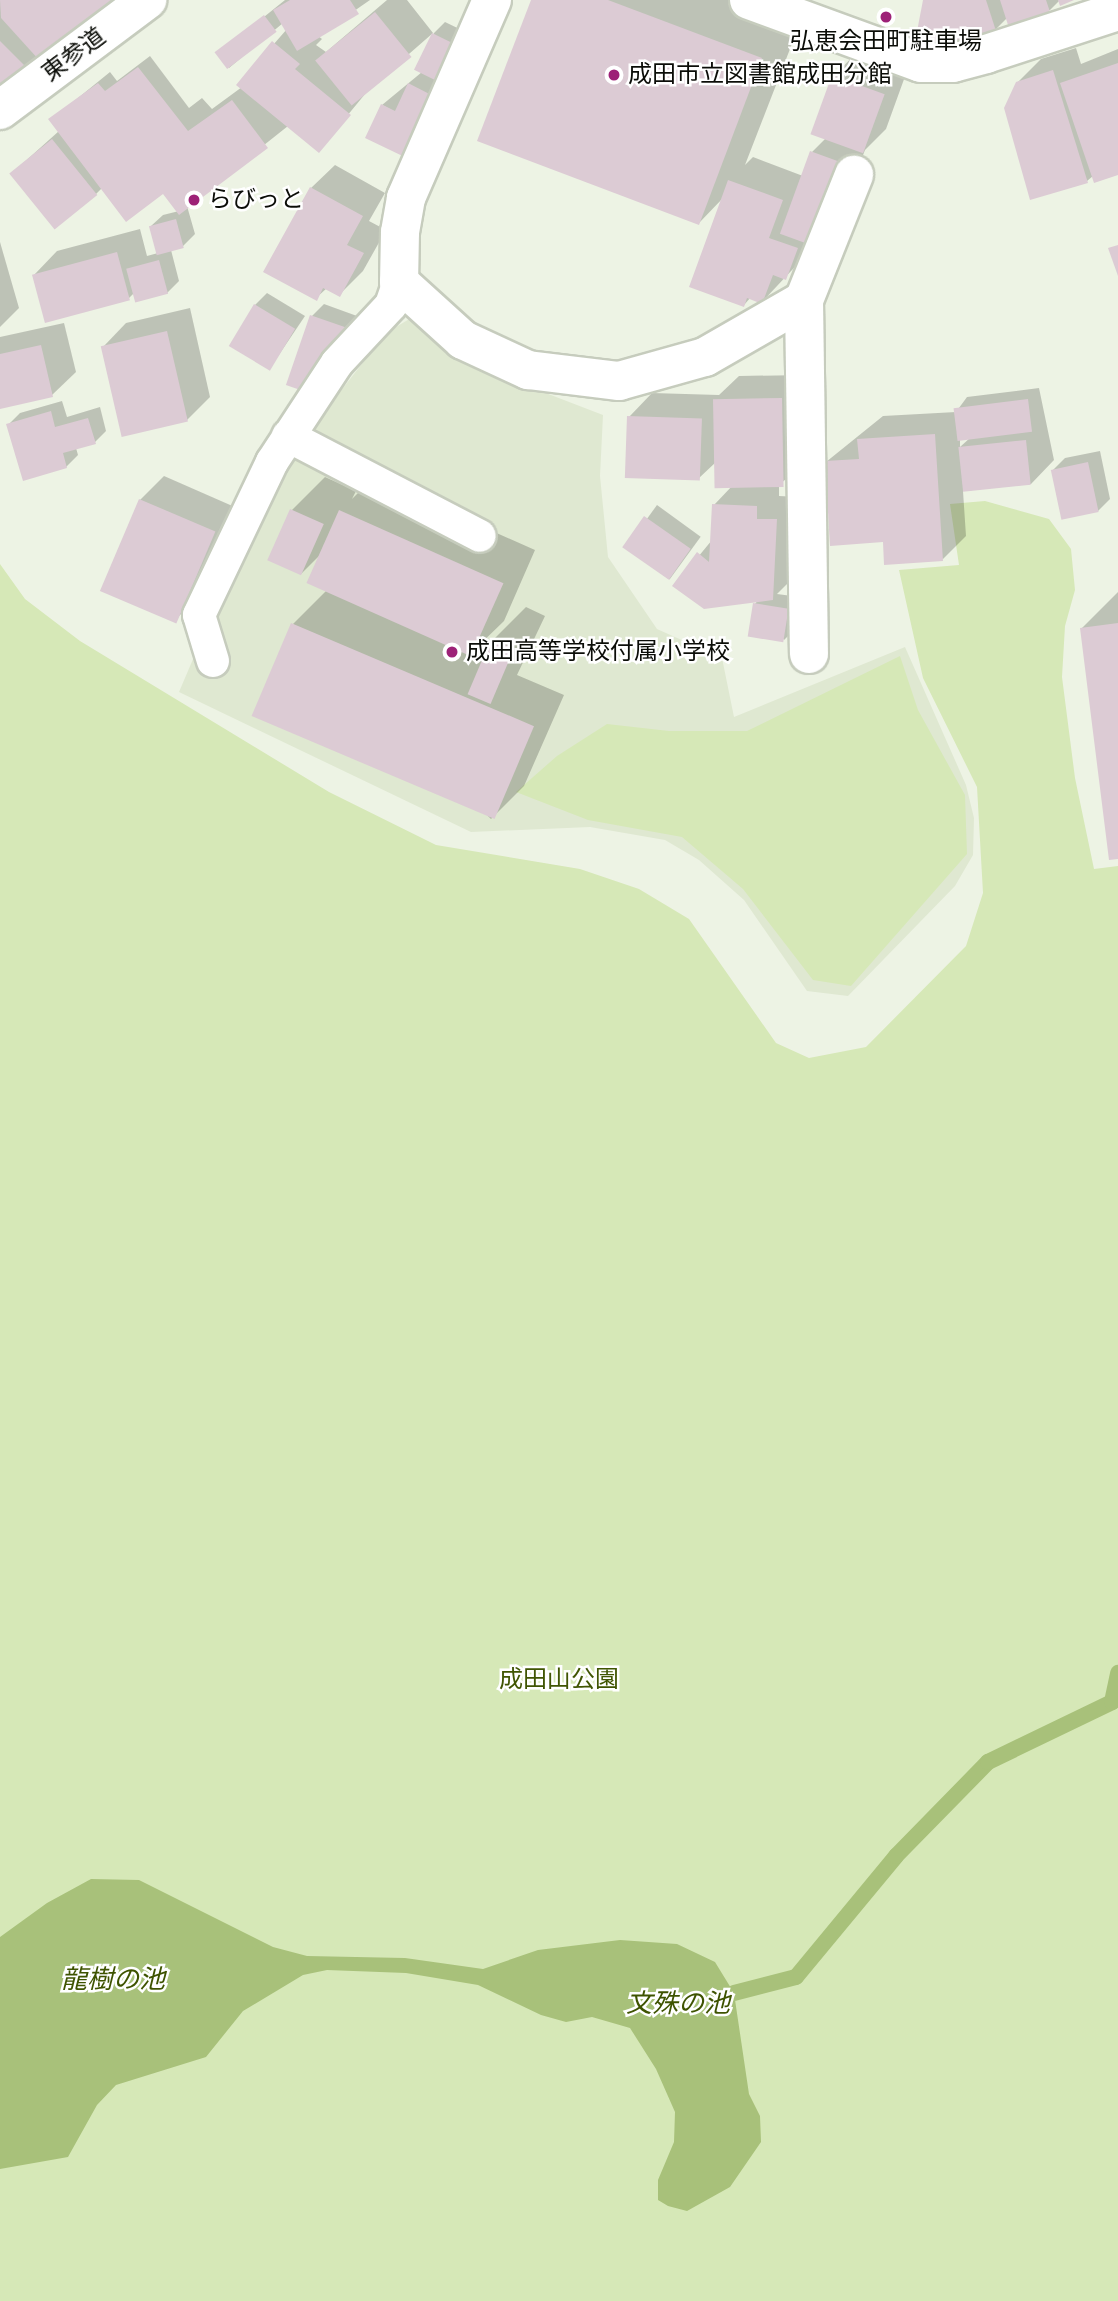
<!DOCTYPE html>
<meta charset="utf-8">
<style>
body{margin:0}
#map{position:relative;width:1118px;height:2301px;overflow:hidden;background:#edf3e4;font-family:"Sofia Sans Condensed","Noto Sans JP",sans-serif}
div>[style]{position:absolute}
.built>*{inset:0;background:#dfe8d1}
.green>*{inset:0;background:#d6e8b7}
.water>*{inset:0;background:#a8c17a}
.shadow>*{inset:0;background:#0003;transform-origin:0 0}
.stream>*{height:16px;margin:-8px;padding:0 8px;transform-origin:8px;border-radius:8px;background:#a8c17a}
.building>*{inset:0;background:#dccbd4;transform-origin:0 0}
.roads{filter:drop-shadow(2px 0 #c6ccbd) drop-shadow(-2px 0 #c6ccbd) drop-shadow(0 2px #c6ccbd) drop-shadow(0 -2px #c6ccbd)}
.lane>*{height:32px;margin:-16px;padding:0 16px;transform-origin:16px;border-radius:16px;background:#fff}
.street>*{height:38px;margin:-19px;padding:0 19px;transform-origin:19px;border-radius:19px;background:#fff}
.dots>*{width:19px;height:19px;translate:-50% -50%;box-sizing:border-box;border:4px solid #fff;border-radius:50%}
span{translate:-50% -50%;white-space:nowrap;text-align:center;line-height:1.15;-webkit-text-stroke:5px #fff;paint-order:stroke}
.poi-label{font-size:24px;color:#0b0d08}
.left{translate:0 -50%;text-align:left}
.street-label{font-size:24px;color:#0b0d08}
.park-label{font-size:24px;color:#405503}
.water-label{font-size:26px;color:#3e5300;font-style:italic}
</style>
<div id="map">
<div class="built">
<i style="clip-path:polygon(411px 318px,481px 368px,603px 415px,600px 476px,608px 557px,657px 629px,722px 658px,734px 717px,905px 647px,966px 785px,974px 818px,973px 855px,955px 886px,848px 996px,807px 991px,744px 900px,699px 860px,665px 840px,590px 827px,471px 832px,179px 692px,222px 591px,304px 438px,386px 333px)"></i>
</div>
<div class="green">
<i style="clip-path:polygon(985px 501px,1049px 519px,1071px 549px,1075px 590px,1065px 626px,1062px 677px,1075px 778px,1094px 869px,1118px 866px,1118px 2301px,0 2301px,0 564px,25px 599px,80px 641px,329px 792px,436px 845px,580px 869px,639px 889px,689px 919px,776px 1043px,809px 1058px,866px 1047px,966px 946px,983px 893px,977px 787px,923px 678px,899px 570px,959px 565px,950px 504px)"></i>
<i style="clip-path:polygon(900px 656px,918px 710px,965px 795px,967px 854px,851px 986px,813px 980px,743px 889px,682px 837px,588px 820px,516px 792px,557px 756px,607px 724px,669px 731px,747px 731px)"></i>
</div>
<div class="water">
<i style="clip-path:polygon(91px 1879px,139px 1880px,273px 1947px,307px 1956px,405px 1958px,483px 1969px,538px 1950px,620px 1940px,677px 1944px,715px 1962px,734px 1993px,749px 2094px,760px 2116px,761px 2142px,730px 2187px,687px 2211px,668px 2206px,658px 2200px,658px 2180px,674px 2142px,675px 2112px,656px 2069px,630px 2028px,592px 2017px,566px 2022px,541px 2015px,478px 1985px,406px 1973px,327px 1970px,303px 1975px,243px 2011px,206px 2057px,116px 2085px,97px 2105px,68px 2157px,0 2169px,0 1937px,47px 1903px)"></i>
</div>
<div class="shadow">
<i style="clip-path:polygon(0 0,121px 0,0 96px)"></i>
<i style="clip-path:polygon(285px 0,370px 0,318px 36px,322px 39px,316px 45px,326px 52px,387px 0,407px 0,433px 33px,370px 88px,319px 150px,288px 126px,187px 206px,195px 234px,183px 246px,171px 250px,179px 281px,167px 293px,135px 292px,129px 298px,34px 275px,57px 251px,140px 229px,147px 256px,158px 253px,151px 226px,163px 215px,179px 211px,163px 191px,102px 188px,96px 194px,11px 174px,59px 131px,51px 120px,110px 72px,117px 81px,150px 56px,189px 108px,202px 98px,212px 109px,242px 87px,239px 84px,287px 29px,283px 23px,229px 68px,218px 54px)"></i>
<i style="clip-path:polygon(533px 0,754px 0,802px 18px,745px 165px,753px 157px,803px 176px,812px 152px,826px 138px,812px 133px,834px 76px,857px 52px,907px 71px,886px 129px,865px 150px,838px 221px,762px 302px,751px 297px,744px 305px,724px 197px,699px 223px)"></i>
<i style="clip-path:polygon(924px 0,1060px 0,1050px 10px,1009px 23px,1008px 17px,995px 30px)"></i>
<i style="clip-path:polygon(445px 22px,474px 36px,436px 136px,382px 105px,422px 72px,416px 69px,434px 33px)"></i>
<i style="clip-path:polygon(1076px 48px,1081px 64px,1118px 49px,1118px 173px,1093px 176px,1087px 181px,1017px 83px,1041px 59px)"></i>
<i style="clip-path:polygon(335px 165px,385px 193px,369px 221px,386px 230px,363px 271px,340px 294px,327px 288px,316px 298px,311px 188px)"></i>
<i style="clip-path:polygon(0 242px,19px 308px,0 327px)"></i>
<i style="clip-path:polygon(267px 293px,305px 316px,270px 368px,255px 305px)"></i>
<i style="clip-path:polygon(324px 304px,357px 316px,316px 383px,312px 316px)"></i>
<i style="clip-path:polygon(190px 308px,210px 397px,187px 420px,103px 347px,126px 323px)"></i>
<i style="clip-path:polygon(64px 323px,76px 372px,52px 395px,0 407px,0 337px)"></i>
<i style="clip-path:polygon(805px 375px,806px 462px,779px 485px,779px 496px,799px 497px,796px 575px,777px 594px,800px 597px,796px 628px,784px 640px,755px 604px,758px 600px,675px 585px,712px 540px,714px 505px,733px 485px,716px 462px,698px 479px,629px 417px,652px 393px,719px 395px,739px 376px)"></i>
<i style="clip-path:polygon(evenodd,1039px 388px,1054px 460px,1031px 484px,963px 491px,966px 536px,943px 559px,884px 540px,826px 462px,883px 416px,956px 412px,967px 397px,1039px 388px,971px 437px,960px 447px,960px 438px,971px 437px)"></i>
<i style="clip-path:polygon(62px 401px,67px 417px,100px 407px,106px 431px,95px 442px,76px 448px,78px 455px,66px 467px,8px 425px,20px 413px)"></i>
<i style="clip-path:polygon(1100px 451px,1110px 499px,1098px 511px,1053px 470px,1065px 458px)"></i>
<i style="clip-path:polygon(164px 476px,237px 508px,197px 598px,174px 621px,140px 500px)"></i>
<i style="clip-path:polygon(325px 477px,356px 491px,352px 499px,373px 478px,535px 550px,504px 621px,470px 654px,484px 660px,493px 640px,526px 607px,545px 616px,517px 675px,564px 695px,524px 786px,491px 819px,293px 624px,327px 590px,322px 553px,301px 574px,292px 510px)"></i>
<i style="left:657px;top:505px;width:54px;height:53px;rotate:36deg"></i>
<i style="clip-path:polygon(1118px 592px,1118px 857px,1082px 628px)"></i>
</div>
<div class="stream">
<i style="left:734px;top:1993px;width:64px;rotate:-14.5deg"></i>
<i style="left:796px;top:1977px;width:157px;rotate:-50.4deg"></i>
<i style="left:896px;top:1856px;width:132px;rotate:-45.6deg"></i>
<i style="left:988px;top:1762px;width:138px;rotate:-25.8deg"></i>
<i style="left:1112px;top:1702px;width:30px;rotate:-78deg"></i>
</div>
<div class="building">
<i style="clip-path:polygon(0 0,125px 0,40px 61px,1px 18px)"></i>
<i style="clip-path:polygon(290px 0,350px 0,359px 14px,297px 51px,273px 10px)"></i>
<i style="clip-path:polygon(531px 0,608px 0,762px 58px,699px 225px,477px 141px)"></i>
<i style="clip-path:polygon(923px 0,986px 0,996px 31px,966px 41px,915px 42px)"></i>
<i style="clip-path:polygon(1000px 0,1046px 0,1050px 12px,1008px 25px)"></i>
<i style="clip-path:polygon(1058px 0,1074px 0,1060px 6px)"></i>
<i style="left:375px;top:12px;width:58px;height:77px;rotate:51deg"></i>
<i style="left:264px;top:15px;width:21px;height:62px;rotate:53deg"></i>
<i style="left:432px;top:33px;width:34px;height:41px;rotate:26deg"></i>
<i style="clip-path:polygon(0 41px,29px 70px,0 99px)"></i>
<i style="clip-path:polygon(272px 41px,300px 64px,295px 69px,351px 115px,319px 153px,236px 85px)"></i>
<i style="clip-path:polygon(1118px 63px,1118px 175px,1094px 183px,1060px 83px)"></i>
<i style="clip-path:polygon(138px 67px,188px 131px,232px 100px,268px 148px,179px 215px,163px 194px,126px 222px,48px 119px,98px 83px,105px 91px)"></i>
<i style="clip-path:polygon(1053px 70px,1088px 183px,1030px 200px,1004px 108px,1016px 82px)"></i>
<i style="left:832px;top:75px;width:56px;height:63px;rotate:20deg"></i>
<i style="clip-path:polygon(408px 83px,443px 101px,413px 161px,365px 138px,381px 104px,395px 111px)"></i>
<i style="left:52px;top:139px;width:72px;height:55px;rotate:51deg"></i>
<i style="left:810px;top:151px;width:38px;height:88px;rotate:20deg"></i>
<i style="clip-path:polygon(728px 180px,783px 200px,769px 238px,798px 248px,786px 280px,773px 275px,762px 304px,747px 298px,744px 307px,689px 287px)"></i>
<i style="clip-path:polygon(310px 187px,363px 216px,347px 245px,364px 253px,340px 297px,323px 288px,317px 301px,263px 272px)"></i>
<i style="left:176px;top:219px;width:30px;height:28px;rotate:75deg"></i>
<i style="clip-path:polygon(1118px 245px,1118px 276px,1108px 248px)"></i>
<i style="left:117px;top:252px;width:50px;height:88px;rotate:75deg"></i>
<i style="left:159px;top:260px;width:35px;height:34px;rotate:75deg"></i>
<i style="left:254px;top:304px;width:48px;height:49px;rotate:31deg"></i>
<i style="left:310px;top:315px;width:39px;height:74px;rotate:19deg"></i>
<i style="left:167px;top:331px;width:93px;height:68px;rotate:77deg"></i>
<i style="clip-path:polygon(41px 345px,53px 397px,0 409px,0 354px)"></i>
<i style="left:782px;top:398px;width:89px;height:69px;rotate:89deg"></i>
<i style="left:1028px;top:399px;width:33px;height:75px;rotate:83deg"></i>
<i style="clip-path:polygon(51px 411px,55px 427px,88px 418px,96px 444px,63px 453px,67px 468px,23px 481px,6px 424px)"></i>
<i style="left:627px;top:416px;width:75px;height:62px;rotate:2deg"></i>
<i style="clip-path:polygon(935px 434px,943px 561px,884px 565px,883px 542px,830px 546px,825px 461px,859px 459px,857px 439px)"></i>
<i style="left:1026px;top:440px;width:45px;height:68px;rotate:84deg"></i>
<i style="left:1088px;top:462px;width:51px;height:38px;rotate:78deg"></i>
<i style="left:139px;top:499px;width:83px;height:100px;rotate:23deg"></i>
<i style="clip-path:polygon(712px 504px,757px 506px,757px 519px,777px 519px,773px 600px,704px 609px,672px 586px,697px 552px,709px 562px)"></i>
<i style="left:290px;top:509px;width:37px;height:56px;rotate:24deg"></i>
<i style="left:339px;top:510px;width:180px;height:80px;rotate:24deg"></i>
<i style="left:644px;top:516px;width:57px;height:38px;rotate:35deg"></i>
<i style="left:753px;top:603px;width:36px;height:34px;rotate:9deg"></i>
<i style="left:291px;top:623px;width:264px;height:101px;rotate:23deg"></i>
<i style="clip-path:polygon(1118px 623px,1118px 859px,1109px 860px,1080px 628px)"></i>
<i style="left:491px;top:639px;width:25px;height:60px;rotate:23deg"></i>
</div>
<div class="roads">
<div class="lane">
<i style="left:288px;top:436px;width:216px;rotate:27.5deg"></i>
<i style="left:213px;top:661px;width:48px;rotate:-106.9deg"></i>
<i style="left:199px;top:615px;width:170px;rotate:-64.5deg"></i>
<i style="left:272px;top:462px;width:118px;rotate:-56.7deg"></i>
<i style="left:337px;top:363px;width:79px;rotate:-47deg"></i>
<i style="left:391px;top:305px;width:24px;rotate:-71deg"></i>
</div>
<div class="street">
<i style="left:492px;top:0;width:216px;rotate:113.5deg"></i>
<i style="left:406px;top:198px;width:35px;rotate:100deg"></i>
<i style="left:400px;top:232px;width:50px;rotate:91.1deg"></i>
<i style="left:399px;top:282px;width:86px;rotate:42.2deg"></i>
<i style="left:463px;top:340px;width:72px;rotate:24.8deg"></i>
<i style="left:528px;top:370px;width:92px;rotate:6.9deg"></i>
<i style="left:619px;top:381px;width:89px;rotate:-15.6deg"></i>
<i style="left:705px;top:357px;width:114px;rotate:-29.9deg"></i>
<i style="left:804px;top:300px;width:135px;rotate:-68.2deg"></i>
<i style="left:749px;top:0;width:183px;rotate:20.1deg"></i>
<i style="left:921px;top:63px;width:32px"></i>
<i style="left:953px;top:63px;width:34px;rotate:-15deg"></i>
<i style="left:986px;top:54px;width:139px;rotate:-18deg"></i>
<i style="left:0;top:110px;width:184px;rotate:-36.8deg"></i>
<i style="left:804px;top:300px;width:354px;rotate:89.2deg"></i>
</div>
</div>
<div class="dots">
<i style="left:886px;top:17px;background:#9d2177"></i>
<i style="left:614px;top:75px;background:#9d2177"></i>
<i style="left:194px;top:200px;background:#9d2177"></i>
<i style="left:452px;top:652px;background:#9d2177"></i>
</div>
<div class="poi-label">
<span style="left:886px;top:42px">弘恵会田町駐車場</span>
<span class="left" style="left:628px;top:75px">成田市立図書館成田分館</span>
<span class="left" style="left:208px;top:200px">らびっと</span>
<span class="left" style="left:466px;top:652px">成田高等学校付属小学校</span>
</div>
<div class="street-label">
<span style="left:74px;top:55px;rotate:-37deg">東参道</span>
</div>
<div class="park-label">
<span style="left:559px;top:1680px">成田山公園</span>
</div>
<div class="water-label">
<span style="left:113px;top:1981px">龍樹の池</span>
<span style="left:678px;top:2005px">文殊の池</span>
</div>
</div>
